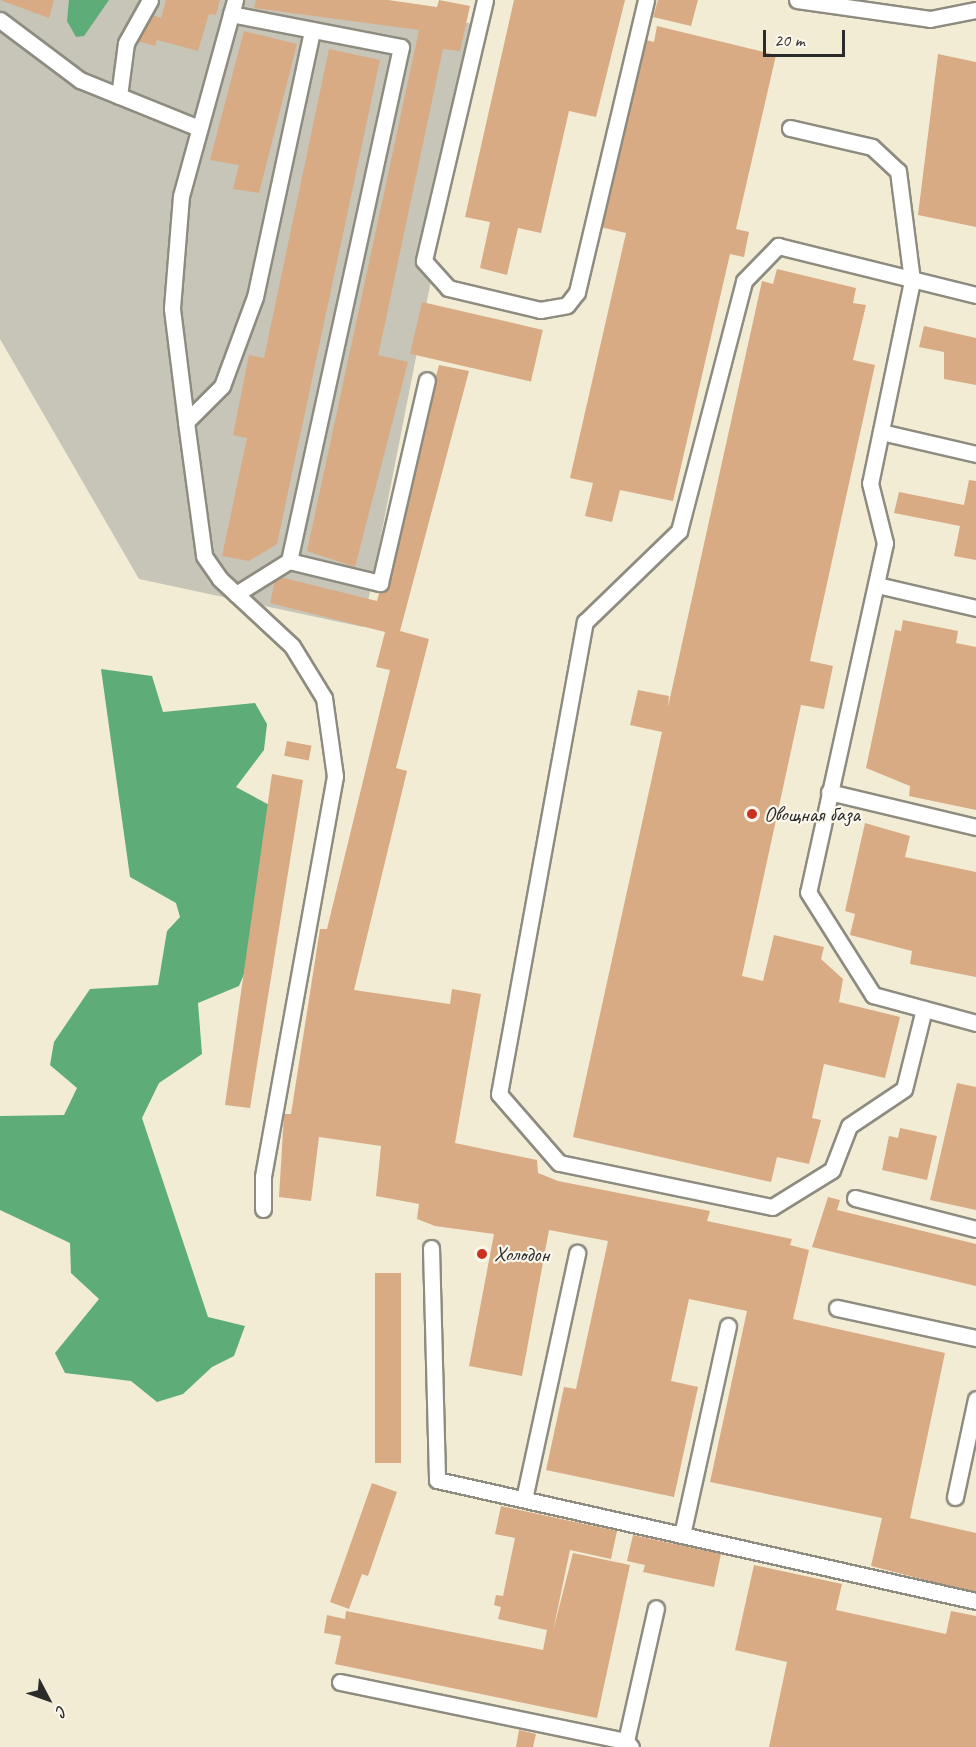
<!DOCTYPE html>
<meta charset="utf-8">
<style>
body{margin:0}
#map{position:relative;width:976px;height:1747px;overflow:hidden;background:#f2ecd5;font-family:Caveat,sans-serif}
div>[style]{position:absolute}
.industrial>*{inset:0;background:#c6c5b8}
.forest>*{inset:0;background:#5eac78}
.building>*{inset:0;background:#d9ab84;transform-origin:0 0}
.roads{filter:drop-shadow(2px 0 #8e8c80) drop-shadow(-2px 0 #8e8c80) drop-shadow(0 2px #8e8c80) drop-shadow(0 -2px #8e8c80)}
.service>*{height:15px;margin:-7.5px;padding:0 7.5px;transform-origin:7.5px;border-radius:7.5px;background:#fff}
.dots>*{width:16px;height:16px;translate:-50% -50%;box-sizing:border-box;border:3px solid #fbf7ec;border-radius:50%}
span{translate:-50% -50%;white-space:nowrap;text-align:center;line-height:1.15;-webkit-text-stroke:4.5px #fbf7ec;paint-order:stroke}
.poi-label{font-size:21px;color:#2b2b2b}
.left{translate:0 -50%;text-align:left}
.north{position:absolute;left:18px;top:1669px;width:60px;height:60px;-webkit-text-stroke:4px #fbf7ec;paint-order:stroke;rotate:131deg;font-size:16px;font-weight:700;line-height:24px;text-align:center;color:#2b2b2b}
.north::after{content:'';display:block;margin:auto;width:21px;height:27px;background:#2b2b2b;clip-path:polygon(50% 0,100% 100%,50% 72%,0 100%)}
.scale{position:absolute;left:763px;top:30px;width:82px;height:27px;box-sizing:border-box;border:3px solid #2b2b2b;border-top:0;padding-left:8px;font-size:18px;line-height:21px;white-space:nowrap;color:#2b2b2b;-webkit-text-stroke:4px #fbf7ec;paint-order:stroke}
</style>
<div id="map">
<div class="industrial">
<i style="clip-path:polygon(0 0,372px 0,481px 26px,363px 627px,139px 579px,0 339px)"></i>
</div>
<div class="forest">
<i style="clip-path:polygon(69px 0,109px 0,84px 36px,76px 37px,67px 21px)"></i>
<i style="clip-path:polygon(101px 669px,152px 676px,163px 712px,255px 703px,267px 724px,264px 750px,236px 787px,273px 807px,250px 960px,239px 986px,198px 1003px,202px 1054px,159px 1083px,142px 1118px,208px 1317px,245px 1326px,234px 1356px,212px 1367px,183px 1394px,157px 1402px,131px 1381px,65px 1373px,55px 1353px,99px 1299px,71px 1273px,70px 1243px,0 1210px,0 1116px,64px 1115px,77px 1088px,50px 1065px,54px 1042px,90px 989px,158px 985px,167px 931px,180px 917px,176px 903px,130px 877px)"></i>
</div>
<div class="building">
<i style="clip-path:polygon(0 0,54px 0,49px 18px)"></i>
<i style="clip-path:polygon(166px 0,220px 0,216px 15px,209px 14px,198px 51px,157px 40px,155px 46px,137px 41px,145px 13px,161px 18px)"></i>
<i style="clip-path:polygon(256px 0,388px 0,437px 7px,439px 0,470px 6px,460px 51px,443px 49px,380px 347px,378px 355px,408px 362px,355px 567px,307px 551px,419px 30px,254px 8px)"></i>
<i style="clip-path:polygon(514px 0,625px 0,596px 117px,569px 111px,541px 233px,518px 228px,507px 275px,480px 268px,490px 222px,465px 217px)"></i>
<i style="clip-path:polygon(658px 0,698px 0,691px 26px,653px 17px)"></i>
<i style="clip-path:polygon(657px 26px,776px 55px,736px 229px,749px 232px,744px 257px,730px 254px,673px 501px,620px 490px,612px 522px,585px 516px,593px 483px,570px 478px,626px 233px,600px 227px,646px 40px,654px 42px)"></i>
<i style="clip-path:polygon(244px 31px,297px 44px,259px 193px,233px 189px,239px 165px,210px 160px)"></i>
<i style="clip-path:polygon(329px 49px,380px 60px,277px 544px,249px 561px,222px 556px,247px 438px,233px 435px,249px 355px,264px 358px)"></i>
<i style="clip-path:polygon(938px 54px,976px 62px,976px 227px,918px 215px)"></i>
<i style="clip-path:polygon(777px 269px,856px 288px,853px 303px,866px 305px,853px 360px,875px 365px,810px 661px,833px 666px,824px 709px,801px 705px,742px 976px,763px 981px,774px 935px,824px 947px,821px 959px,843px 979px,839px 1002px,900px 1017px,885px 1078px,824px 1064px,812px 1118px,821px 1120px,809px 1164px,777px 1157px,771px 1182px,573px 1137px,662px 732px,630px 725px,638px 690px,669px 696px,668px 707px,762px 281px,773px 284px)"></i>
<i style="left:422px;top:302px;width:124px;height:53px;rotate:13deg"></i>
<i style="clip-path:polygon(924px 326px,976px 338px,976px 385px,944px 379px,944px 352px,919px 347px)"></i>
<i style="clip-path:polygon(439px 365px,469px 371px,400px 631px,429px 639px,396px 768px,407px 771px,354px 990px,450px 1004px,452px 989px,481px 994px,455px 1143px,537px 1160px,538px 1173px,558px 1181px,710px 1211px,707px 1221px,792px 1239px,790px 1245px,809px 1250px,793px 1319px,945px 1353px,910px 1518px,976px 1533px,976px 1593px,871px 1566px,882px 1518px,710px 1482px,747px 1311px,689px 1299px,671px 1381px,698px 1387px,674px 1497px,546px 1470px,564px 1387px,576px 1389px,608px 1241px,549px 1230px,522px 1376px,469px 1366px,494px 1234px,435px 1226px,417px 1219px,419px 1204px,376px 1196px,381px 1146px,319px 1137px,311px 1201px,279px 1197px,284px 1114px,291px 1114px,320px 929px,327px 929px,390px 670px,376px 667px,385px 632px,270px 603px,276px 576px,377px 601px)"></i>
<i style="clip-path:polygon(969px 480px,976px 481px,976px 560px,954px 556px,960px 526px,894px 513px,899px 492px,964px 505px)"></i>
<i style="clip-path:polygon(903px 620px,958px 631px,956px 643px,976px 647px,976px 810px,909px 796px,910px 786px,866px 768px,895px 630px,901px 631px)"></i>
<i style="left:287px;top:741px;width:25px;height:15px;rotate:11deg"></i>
<i style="clip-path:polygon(272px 774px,303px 780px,250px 1108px,225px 1105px)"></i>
<i style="clip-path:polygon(865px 823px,910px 836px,905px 857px,976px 872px,976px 977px,910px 964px,912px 951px,850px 935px,855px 914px,845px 911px)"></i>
<i style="clip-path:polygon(957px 1083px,976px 1087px,976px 1210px,930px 1200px)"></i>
<i style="clip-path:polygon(900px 1128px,937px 1136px,927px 1180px,882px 1170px,889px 1136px,898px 1138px)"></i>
<i style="clip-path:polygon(828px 1197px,840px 1200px,837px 1210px,976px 1244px,976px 1286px,812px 1247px)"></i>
<i style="left:375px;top:1273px;width:26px;height:190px"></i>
<i style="clip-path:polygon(372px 1483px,397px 1492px,368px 1576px,362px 1574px,349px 1609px,330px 1602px)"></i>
<i style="clip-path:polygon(501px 1506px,617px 1531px,611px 1559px,570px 1550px,553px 1631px,573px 1553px,630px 1565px,597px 1718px,335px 1664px,341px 1636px,324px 1633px,327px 1615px,345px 1619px,346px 1611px,543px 1650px,547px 1630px,498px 1619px,501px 1607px,494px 1605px,496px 1595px,503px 1596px,515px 1538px,495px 1534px)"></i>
<i style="clip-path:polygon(633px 1535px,721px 1554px,714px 1587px,643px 1572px,645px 1565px,627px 1561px)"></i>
<i style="clip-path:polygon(754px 1565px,842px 1584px,836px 1610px,946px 1634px,951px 1611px,976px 1616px,976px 1747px,769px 1747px,787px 1662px,735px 1650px)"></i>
<i style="clip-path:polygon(519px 1730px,536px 1734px,533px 1747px,516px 1747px)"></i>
</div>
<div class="roads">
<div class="service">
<i style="left:235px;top:0;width:203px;rotate:105.4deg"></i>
<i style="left:181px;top:196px;width:113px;rotate:94.6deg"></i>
<i style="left:172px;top:309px;width:114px;rotate:82.9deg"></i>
<i style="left:186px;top:422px;width:135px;rotate:82.3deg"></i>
<i style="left:204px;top:556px;width:28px;rotate:55deg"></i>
<i style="left:220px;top:579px;width:98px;rotate:42.9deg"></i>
<i style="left:292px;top:646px;width:61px;rotate:58.4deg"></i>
<i style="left:324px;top:698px;width:79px;rotate:82deg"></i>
<i style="left:335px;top:776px;width:407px;rotate:100.2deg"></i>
<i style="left:263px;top:1177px;width:32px;rotate:90deg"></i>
<i style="left:485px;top:0;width:268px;rotate:103.2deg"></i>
<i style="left:424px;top:261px;width:36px;rotate:48deg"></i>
<i style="left:448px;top:288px;width:95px;rotate:13.4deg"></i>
<i style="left:540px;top:310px;width:27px;rotate:-10deg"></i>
<i style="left:567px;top:305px;width:16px;rotate:-52deg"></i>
<i style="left:577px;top:292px;width:300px;rotate:-76.7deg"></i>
<i style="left:797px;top:0;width:134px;rotate:8.1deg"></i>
<i style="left:930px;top:19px;width:47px;rotate:-11.1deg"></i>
<i style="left:231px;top:14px;width:173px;rotate:11deg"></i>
<i style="left:401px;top:47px;width:526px;rotate:102.29deg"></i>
<i style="left:0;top:20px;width:100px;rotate:36.9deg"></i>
<i style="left:80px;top:80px;width:128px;rotate:22deg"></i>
<i style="left:119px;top:96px;width:53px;rotate:-82.5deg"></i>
<i style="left:126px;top:43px;width:49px;rotate:-60.8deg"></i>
<i style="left:790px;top:128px;width:84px;rotate:13deg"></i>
<i style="left:872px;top:147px;width:35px;rotate:43deg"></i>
<i style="left:898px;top:171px;width:111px;rotate:82.7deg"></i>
<i style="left:912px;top:281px;width:206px;rotate:101.7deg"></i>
<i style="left:870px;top:483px;width:62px;rotate:76deg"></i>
<i style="left:885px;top:543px;width:357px;rotate:102.4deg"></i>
<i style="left:808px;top:892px;width:122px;rotate:57.7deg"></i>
<i style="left:873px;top:995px;width:107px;rotate:15.2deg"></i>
<i style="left:186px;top:422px;width:51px;rotate:-45deg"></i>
<i style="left:222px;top:386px;width:95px;rotate:-69.7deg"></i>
<i style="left:255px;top:297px;width:273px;rotate:-77.9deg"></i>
<i style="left:881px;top:432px;width:98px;rotate:13deg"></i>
<i style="left:877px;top:585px;width:102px;rotate:13.1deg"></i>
<i style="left:236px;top:594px;width:62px;rotate:-31.9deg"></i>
<i style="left:289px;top:561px;width:94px;rotate:13.6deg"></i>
<i style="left:380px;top:583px;width:208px;rotate:-77deg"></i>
<i style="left:829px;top:792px;width:151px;rotate:13.4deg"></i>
<i style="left:924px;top:1009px;width:82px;rotate:104deg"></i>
<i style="left:904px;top:1089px;width:66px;rotate:146.1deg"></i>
<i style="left:849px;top:1126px;width:47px;rotate:111.1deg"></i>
<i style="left:832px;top:1170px;width:70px;rotate:148.3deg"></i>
<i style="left:772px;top:1207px;width:217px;rotate:-168.3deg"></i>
<i style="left:559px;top:1163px;width:91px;rotate:-131deg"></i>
<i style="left:499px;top:1094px;width:480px;rotate:-79.7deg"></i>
<i style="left:585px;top:622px;width:131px;rotate:-44.1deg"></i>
<i style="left:679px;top:531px;width:258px;rotate:-75.4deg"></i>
<i style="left:744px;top:281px;width:49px;rotate:-45.8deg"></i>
<i style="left:778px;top:246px;width:204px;rotate:13.9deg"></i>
<i style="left:855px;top:1198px;width:125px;rotate:14.4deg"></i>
<i style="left:431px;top:1248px;width:232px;rotate:88.5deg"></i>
<i style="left:437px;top:1480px;width:552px;rotate:12.65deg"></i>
<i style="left:837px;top:1308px;width:142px;rotate:12.2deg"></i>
<i style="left:955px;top:1497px;width:100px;rotate:-77.9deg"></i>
<i style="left:524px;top:1499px;width:252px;rotate:-77.8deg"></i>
<i style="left:682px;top:1535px;width:214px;rotate:-77.6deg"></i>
<i style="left:340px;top:1682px;width:292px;rotate:11.7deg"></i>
<i style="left:631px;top:1747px;width:8px;rotate:-130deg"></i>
<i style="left:626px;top:1741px;width:136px;rotate:-77.3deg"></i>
</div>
</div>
<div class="dots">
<i style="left:752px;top:814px;background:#c8321e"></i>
<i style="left:482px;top:1254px;background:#c8321e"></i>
</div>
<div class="poi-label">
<span class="left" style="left:764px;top:814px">Овощная база</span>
<span class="left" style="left:494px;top:1254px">Холодон</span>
</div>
<div class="north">С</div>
<div class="scale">20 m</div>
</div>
